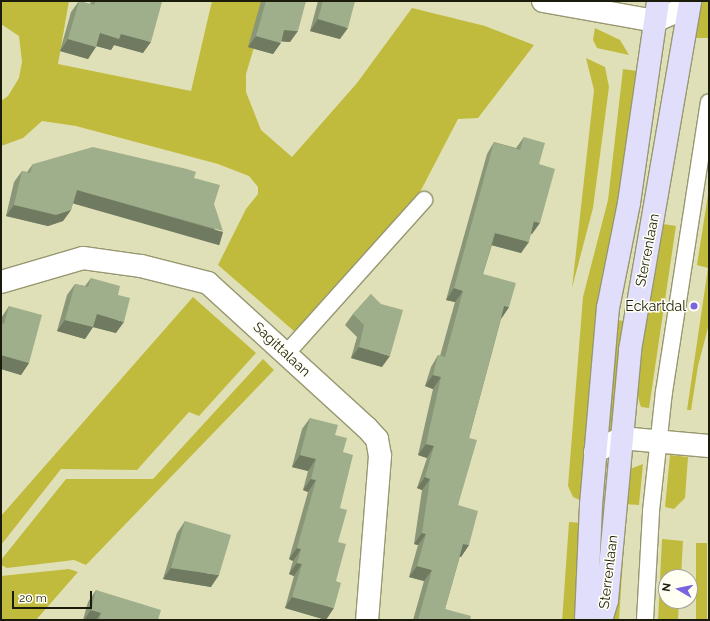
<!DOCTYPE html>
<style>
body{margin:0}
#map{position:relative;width:710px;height:621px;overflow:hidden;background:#e0e0b8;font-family:Raleway,sans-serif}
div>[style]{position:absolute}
.green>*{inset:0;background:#c0bb3c;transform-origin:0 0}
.roads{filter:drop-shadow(1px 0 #979771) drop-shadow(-1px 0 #979771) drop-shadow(0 1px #979771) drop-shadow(0 -1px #979771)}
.service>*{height:16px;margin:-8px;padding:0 8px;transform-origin:8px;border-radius:8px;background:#fff}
.minor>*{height:22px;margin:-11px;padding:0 11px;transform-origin:11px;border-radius:11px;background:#fff}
.tertiary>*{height:22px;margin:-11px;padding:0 11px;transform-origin:11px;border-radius:11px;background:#fff}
.secondary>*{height:22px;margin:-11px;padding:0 11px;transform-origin:11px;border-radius:11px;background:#e1defc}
.wall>*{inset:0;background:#899678}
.shaded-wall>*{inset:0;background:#6f7a61;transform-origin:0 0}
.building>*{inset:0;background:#9faf8b}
.dots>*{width:11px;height:11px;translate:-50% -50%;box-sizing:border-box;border:2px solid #fffff3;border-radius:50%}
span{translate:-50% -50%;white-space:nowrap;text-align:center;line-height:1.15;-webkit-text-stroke:3px #fffff3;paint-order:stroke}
.street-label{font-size:14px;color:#1b1b0c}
.poi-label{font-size:14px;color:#1b1b0c}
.right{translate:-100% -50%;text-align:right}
.frame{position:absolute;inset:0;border:2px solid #1b1b0c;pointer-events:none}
.north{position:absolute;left:658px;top:569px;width:40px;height:40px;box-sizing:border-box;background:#fffff3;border:1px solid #a4a497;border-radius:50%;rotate:279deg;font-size:11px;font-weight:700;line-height:16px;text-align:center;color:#1b1b0c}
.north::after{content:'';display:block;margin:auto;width:14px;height:18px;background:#7964df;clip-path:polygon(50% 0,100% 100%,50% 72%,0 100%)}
.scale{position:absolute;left:12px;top:591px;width:80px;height:18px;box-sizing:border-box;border:2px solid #1b1b0c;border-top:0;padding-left:5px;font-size:12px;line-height:14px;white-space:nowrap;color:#1b1b0c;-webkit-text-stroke:3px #fffff3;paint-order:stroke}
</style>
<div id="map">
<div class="green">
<i style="clip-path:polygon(1px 1px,69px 1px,58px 64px,191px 91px,212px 1px,268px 1px,246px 74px,246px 92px,261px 130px,292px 157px,357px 83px,412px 8px,485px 26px,534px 45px,478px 118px,458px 119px,419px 194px,295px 332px,218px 265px,246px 209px,258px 194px,258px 187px,249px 176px,218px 164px,76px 126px,42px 121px,23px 138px,1px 146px,1px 101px,8px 96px,19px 78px,22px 62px,19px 36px,1px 24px)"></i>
<i style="left:695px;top:1px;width:14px;height:37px"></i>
<i style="clip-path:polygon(595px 28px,620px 40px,629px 55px,597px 48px,593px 40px)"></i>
<i style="clip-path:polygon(586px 58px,605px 67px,609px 87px,593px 208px,572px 288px,594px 90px)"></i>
<i style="clip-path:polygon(623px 69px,637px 71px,584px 502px,573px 497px,568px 486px,583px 297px,608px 200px)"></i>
<i style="clip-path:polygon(709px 188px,709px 324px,698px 366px,691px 410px,687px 410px,708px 268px,697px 265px)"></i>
<i style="clip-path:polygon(663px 224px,676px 226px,649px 408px,641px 407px,636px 391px,645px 303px)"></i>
<i style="clip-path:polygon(193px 297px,256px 353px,199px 416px,189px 412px,137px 470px,61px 469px,1px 545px,1px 516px)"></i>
<i style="clip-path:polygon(613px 319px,623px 321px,621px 354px,614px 431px,603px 437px)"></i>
<i style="clip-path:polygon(263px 359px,274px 370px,86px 565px,74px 560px,7px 568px,1px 565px,1px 560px,66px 479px,153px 479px)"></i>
<i style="clip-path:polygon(670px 455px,688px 457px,685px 498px,674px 509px,665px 507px)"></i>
<i style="clip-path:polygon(643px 464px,639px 505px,623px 504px,625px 471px)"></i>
<i style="left:569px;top:522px;width:14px;height:98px;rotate:4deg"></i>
<i style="clip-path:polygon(620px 526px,625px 527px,619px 620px,610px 620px)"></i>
<i style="clip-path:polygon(662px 539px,683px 541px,681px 577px,666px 577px,666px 601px,679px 601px,678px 620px,658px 620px)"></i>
<i style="left:696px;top:543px;width:11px;height:77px"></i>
<i style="clip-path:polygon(69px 569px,78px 572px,36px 620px,1px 620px,1px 576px)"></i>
</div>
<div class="roads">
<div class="service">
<i style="left:286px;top:354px;width:207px;rotate:-48.1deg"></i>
<i style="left:645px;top:620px;width:109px;rotate:-86.8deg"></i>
<i style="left:651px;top:511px;width:120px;rotate:-83.8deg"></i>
<i style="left:664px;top:392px;width:293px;rotate:-81.2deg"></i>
</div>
<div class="minor">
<i style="left:1px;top:282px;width:85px;rotate:-16.3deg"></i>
<i style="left:83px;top:258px;width:59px;rotate:7.9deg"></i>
<i style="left:141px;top:266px;width:69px;rotate:14.2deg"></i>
<i style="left:208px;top:283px;width:215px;rotate:42.4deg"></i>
<i style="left:367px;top:428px;width:15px;rotate:48deg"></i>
<i style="left:377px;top:439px;width:17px;rotate:80deg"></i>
<i style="left:380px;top:456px;width:165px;rotate:94.5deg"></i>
<i style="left:595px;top:452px;width:30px;rotate:-28deg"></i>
<i style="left:621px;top:438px;width:88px;rotate:5.2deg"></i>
</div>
<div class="tertiary">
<i style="left:543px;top:1px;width:114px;rotate:10.1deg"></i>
<i style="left:655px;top:21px;width:37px;rotate:-24deg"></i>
</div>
<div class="secondary">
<i style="left:586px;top:620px;width:115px;rotate:-87.5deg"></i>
<i style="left:591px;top:505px;width:198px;rotate:-85.1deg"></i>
<i style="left:608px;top:308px;width:107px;rotate:-78.7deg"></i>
<i style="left:629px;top:203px;width:204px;rotate:-81.8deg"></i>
<i style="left:601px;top:620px;width:21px;rotate:-73deg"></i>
<i style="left:607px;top:600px;width:251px;rotate:-84.7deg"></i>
<i style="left:630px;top:350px;width:354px;rotate:-80.2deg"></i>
</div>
</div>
<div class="wall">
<i style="clip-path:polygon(79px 1px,90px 4px,91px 1px,158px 1px,143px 53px,114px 45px,111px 50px,96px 46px,88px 59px,60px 51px,71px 12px)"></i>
<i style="clip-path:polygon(261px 1px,306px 1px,290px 42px,281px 41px,273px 54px,248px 47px)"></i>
<i style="clip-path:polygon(318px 1px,355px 1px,340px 39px,310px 31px)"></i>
<i style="clip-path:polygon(524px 137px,539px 164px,532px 234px,531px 234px,521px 253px,492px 245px,483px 274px,509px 307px,501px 319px,469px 438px,458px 505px,469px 545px,461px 557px,460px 556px,445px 609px,470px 620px,413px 620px,424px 581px,409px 577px,418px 545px,414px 544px,422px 490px,417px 488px,427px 458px,418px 455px,433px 389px,425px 386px,431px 367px,438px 355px,440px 356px,455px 302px,446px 300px,487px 154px,494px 142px,516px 148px)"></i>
<i style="clip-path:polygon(33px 164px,194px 178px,214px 204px,215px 242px,73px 203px,71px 210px,63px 221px,48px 226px,6px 216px,14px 182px,22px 171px,27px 172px)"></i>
<i style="clip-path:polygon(91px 278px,118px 295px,116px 333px,93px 327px,85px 339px,57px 331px,67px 295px,75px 284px,85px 286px)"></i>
<i style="clip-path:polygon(371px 294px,382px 367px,351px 358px,357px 337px,345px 325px,353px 314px)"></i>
<i style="clip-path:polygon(9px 306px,29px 363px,21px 375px,1px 369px,1px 318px)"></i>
<i style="clip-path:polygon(310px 418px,335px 435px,343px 452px,338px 542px,326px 620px,285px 608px,294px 576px,289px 574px,293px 561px,289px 559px,308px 492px,303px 490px,308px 471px,292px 467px,302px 429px)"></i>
<i style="clip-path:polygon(185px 521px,211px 587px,163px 579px,177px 533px)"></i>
<i style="clip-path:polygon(96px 590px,158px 620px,83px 620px,88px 602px)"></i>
</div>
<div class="shaded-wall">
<i style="clip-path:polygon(318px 19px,348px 28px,340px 39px,310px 31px)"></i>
<i style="clip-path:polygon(284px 30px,298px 31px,290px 42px,276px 41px)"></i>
<i style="clip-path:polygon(100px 33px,121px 34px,151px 42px,143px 53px,114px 45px,111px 50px,92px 45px)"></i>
<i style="clip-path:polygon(256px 36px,281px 43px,273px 54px,248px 47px)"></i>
<i style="clip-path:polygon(68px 39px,96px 47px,88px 59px,60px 51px)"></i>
<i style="left:77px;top:190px;width:152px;height:14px;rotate:16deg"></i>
<i style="clip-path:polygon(14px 205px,71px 210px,63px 221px,48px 226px,6px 216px)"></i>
<i style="clip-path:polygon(534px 221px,540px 223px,532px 234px,527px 233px)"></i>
<i style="clip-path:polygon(495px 233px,529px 242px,521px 253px,487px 244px)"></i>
<i style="clip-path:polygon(454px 288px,463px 291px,455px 302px,446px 300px)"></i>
<i style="clip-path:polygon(504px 306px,509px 307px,501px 319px)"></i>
<i style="clip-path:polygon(97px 314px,124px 322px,116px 333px,89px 326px)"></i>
<i style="clip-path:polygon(65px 320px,93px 327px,85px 339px,57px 331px)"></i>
<i style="clip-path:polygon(359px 347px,390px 356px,382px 367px,351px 358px)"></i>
<i style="clip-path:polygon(1px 355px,29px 363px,21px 375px,1px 369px)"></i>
<i style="clip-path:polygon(433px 375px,441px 377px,433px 389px,425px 386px)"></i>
<i style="clip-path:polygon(426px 444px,434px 446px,427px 458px,418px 455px)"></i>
<i style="clip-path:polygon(300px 455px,316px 459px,308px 471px,292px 467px)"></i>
<i style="clip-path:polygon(425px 477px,430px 479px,422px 490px,417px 488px)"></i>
<i style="clip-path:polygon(311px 479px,316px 480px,308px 492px,303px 490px)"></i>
<i style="clip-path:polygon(422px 533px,426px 534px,418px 545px,414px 544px)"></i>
<i style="clip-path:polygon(463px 544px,469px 545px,461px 557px,456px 555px)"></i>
<i style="clip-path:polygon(297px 548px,301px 549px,293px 561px,289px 559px)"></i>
<i style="clip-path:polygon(297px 563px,302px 564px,294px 576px,289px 574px)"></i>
<i style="clip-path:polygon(417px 566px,432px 570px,424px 581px,409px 577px)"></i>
<i style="clip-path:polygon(171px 568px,219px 575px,211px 587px,163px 579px)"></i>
<i style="clip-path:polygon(292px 597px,334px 608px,326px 620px,285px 608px)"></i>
<i style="clip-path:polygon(91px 610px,101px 613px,96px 620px,84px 620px)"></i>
</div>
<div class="building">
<i style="clip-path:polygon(79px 1px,94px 5px,96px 1px,158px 1px,162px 2px,151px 42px,121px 34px,119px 39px,100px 33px,96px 47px,68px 39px)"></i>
<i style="clip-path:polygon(266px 1px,306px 1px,298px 31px,284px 30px,281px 43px,256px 36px)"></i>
<i style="clip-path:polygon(323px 1px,355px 1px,348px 28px,318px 19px)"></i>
<i style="clip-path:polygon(524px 137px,545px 143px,539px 164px,555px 169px,540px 223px,534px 221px,529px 242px,495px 233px,483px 274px,516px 283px,509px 307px,504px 306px,469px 438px,477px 440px,458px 505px,478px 511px,469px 545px,463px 544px,445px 609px,471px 616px,470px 620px,418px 620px,432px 570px,417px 566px,426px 534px,422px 533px,430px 479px,425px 477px,434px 446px,426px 444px,441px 377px,433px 375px,438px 355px,445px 357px,463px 291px,454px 288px,494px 142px,520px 150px)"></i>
<i style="clip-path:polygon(93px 147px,187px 169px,196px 172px,194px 178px,220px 185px,214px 204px,223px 231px,77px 190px,71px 210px,56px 215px,14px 205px,22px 171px,30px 173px,33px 164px)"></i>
<i style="clip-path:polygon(91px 278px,120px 286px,118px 295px,130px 298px,124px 322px,97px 314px,93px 327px,65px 320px,75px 284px,88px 287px)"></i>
<i style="clip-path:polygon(371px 294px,381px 304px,403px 310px,390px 356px,359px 347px,364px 325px,353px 314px)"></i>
<i style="clip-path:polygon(9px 306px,42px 315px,29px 363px,1px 355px,1px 323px,4px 324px)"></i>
<i style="clip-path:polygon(310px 418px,338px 425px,335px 435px,347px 438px,343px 452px,353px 455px,340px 508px,347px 510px,338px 542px,346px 544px,336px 581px,341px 583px,334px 608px,292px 597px,302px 564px,297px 563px,301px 549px,297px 548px,316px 480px,311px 479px,316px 459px,300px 455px)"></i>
<i style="clip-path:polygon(185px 521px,231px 535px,219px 575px,171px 568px)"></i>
<i style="clip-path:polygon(96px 590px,161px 610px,158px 620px,99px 620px,101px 613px,91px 610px)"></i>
</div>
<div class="dots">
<i style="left:694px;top:306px;background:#7964df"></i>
</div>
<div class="street-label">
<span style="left:647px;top:250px;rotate:-79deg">Sterrenlaan</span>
<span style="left:282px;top:349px;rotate:43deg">Sagittalaan</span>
<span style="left:608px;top:572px;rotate:-83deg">Sterrenlaan</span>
</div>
<div class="poi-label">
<span class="right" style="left:686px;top:306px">Eckartdal</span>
</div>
<div class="frame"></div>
<div class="north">N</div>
<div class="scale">20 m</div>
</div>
